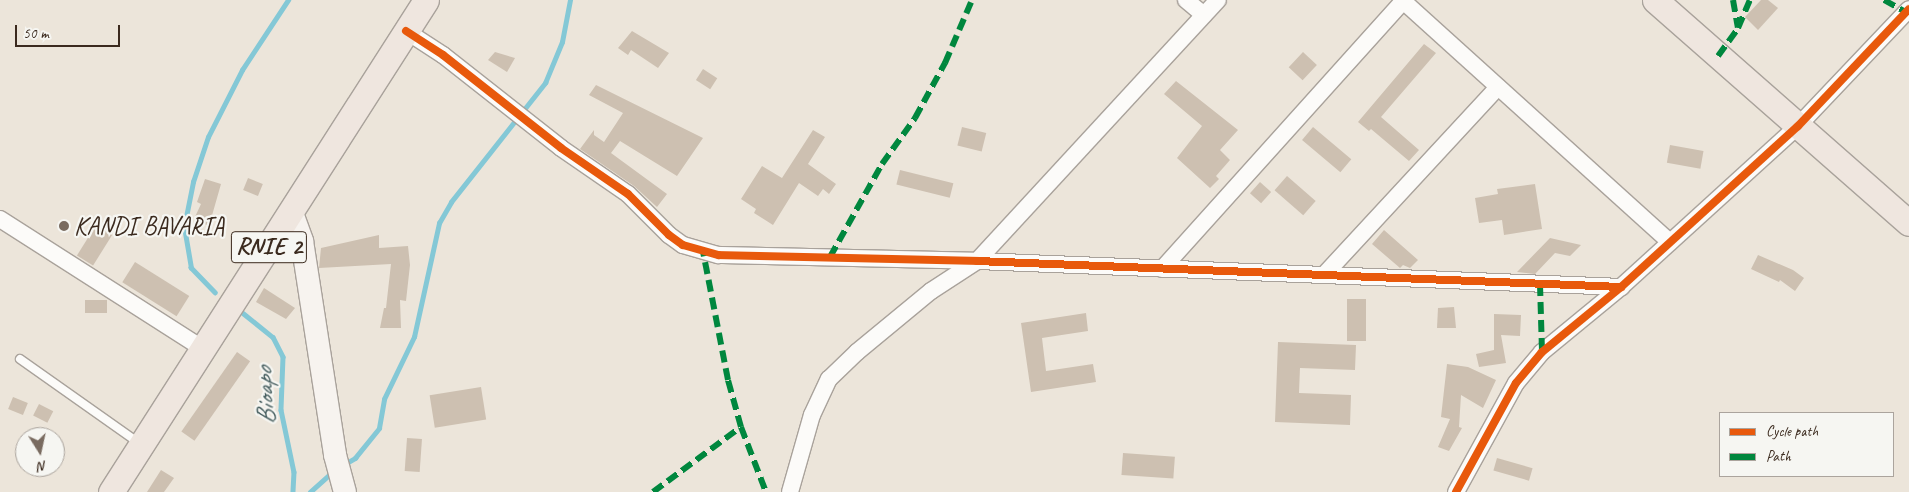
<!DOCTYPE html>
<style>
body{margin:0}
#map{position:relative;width:1909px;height:492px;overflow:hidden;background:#ece5da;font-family:Caveat,sans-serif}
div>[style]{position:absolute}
.stream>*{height:4.5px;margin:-2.25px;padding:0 2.25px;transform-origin:2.25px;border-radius:2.25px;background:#84c8d6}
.building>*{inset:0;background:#cdc0b1;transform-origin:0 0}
.roads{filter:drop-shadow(1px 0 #a9a29b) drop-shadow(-1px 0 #a9a29b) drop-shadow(0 1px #a9a29b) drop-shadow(0 -1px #a9a29b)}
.lane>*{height:8px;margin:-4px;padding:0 4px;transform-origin:4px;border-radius:4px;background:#fcfbf9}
.street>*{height:16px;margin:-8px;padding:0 8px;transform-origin:8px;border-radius:8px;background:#fcfbf9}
.secondary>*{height:22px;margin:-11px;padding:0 11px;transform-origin:11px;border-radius:11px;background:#f7f3ef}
.primary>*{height:25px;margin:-12.5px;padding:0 12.5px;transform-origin:12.5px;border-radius:12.5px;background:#efe6df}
.quiet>*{height:6px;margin-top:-3px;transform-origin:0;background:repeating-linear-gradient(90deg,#00873e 0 12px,transparent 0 18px)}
.cycleway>*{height:8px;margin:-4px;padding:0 4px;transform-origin:4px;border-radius:4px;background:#e8590c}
.dots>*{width:14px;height:14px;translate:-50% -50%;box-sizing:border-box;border:2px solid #f6f6f2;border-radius:50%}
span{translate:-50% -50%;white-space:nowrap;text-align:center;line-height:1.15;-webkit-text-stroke:4.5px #f6f6f2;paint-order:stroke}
.shield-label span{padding:1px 4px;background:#f6f6f2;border:1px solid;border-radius:4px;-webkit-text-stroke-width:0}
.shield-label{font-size:24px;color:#3b2a1e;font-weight:700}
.poi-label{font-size:25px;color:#3b2a1e}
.left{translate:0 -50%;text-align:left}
.water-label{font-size:26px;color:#455d5e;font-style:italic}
.legend{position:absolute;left:1719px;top:412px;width:175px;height:65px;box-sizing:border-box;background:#f6f6f2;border:1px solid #aba49d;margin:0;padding:6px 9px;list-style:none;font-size:15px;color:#3b2a1e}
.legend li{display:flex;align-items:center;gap:10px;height:25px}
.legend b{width:25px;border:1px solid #aba49d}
.north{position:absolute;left:15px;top:427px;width:50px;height:50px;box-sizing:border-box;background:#f6f6f2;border:1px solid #aba49d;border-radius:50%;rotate:170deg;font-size:14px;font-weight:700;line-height:20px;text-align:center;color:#3b2a1e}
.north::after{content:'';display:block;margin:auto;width:18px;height:22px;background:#796b60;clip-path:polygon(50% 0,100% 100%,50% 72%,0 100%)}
.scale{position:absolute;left:15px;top:25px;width:105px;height:22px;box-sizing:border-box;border:2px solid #3b2a1e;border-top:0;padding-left:6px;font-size:15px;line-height:18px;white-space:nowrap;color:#3b2a1e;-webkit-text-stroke:4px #f6f6f2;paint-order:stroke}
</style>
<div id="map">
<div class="stream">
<i style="left:215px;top:293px;width:35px;rotate:-134deg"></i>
<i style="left:191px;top:268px;width:42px;rotate:-99.7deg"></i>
<i style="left:184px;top:227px;width:46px;rotate:-78.7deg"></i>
<i style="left:193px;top:182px;width:47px;rotate:-71.6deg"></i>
<i style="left:208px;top:137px;width:75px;rotate:-63.1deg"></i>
<i style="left:242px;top:70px;width:84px;rotate:-56.7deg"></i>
<i style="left:243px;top:313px;width:38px;rotate:39deg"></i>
<i style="left:273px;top:337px;width:22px;rotate:63deg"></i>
<i style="left:283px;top:357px;width:53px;rotate:92.2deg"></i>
<i style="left:281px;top:410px;width:63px;rotate:78.2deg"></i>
<i style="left:294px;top:472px;width:20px;rotate:93deg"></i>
<i style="left:345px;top:464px;width:12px;rotate:-31deg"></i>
<i style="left:355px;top:458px;width:38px;rotate:-51deg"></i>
<i style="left:379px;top:428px;width:29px;rotate:-80deg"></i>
<i style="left:384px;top:399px;width:69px;rotate:-64.2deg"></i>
<i style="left:414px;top:337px;width:117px;rotate:-77.6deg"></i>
<i style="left:439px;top:223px;width:24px;rotate:-60deg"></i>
<i style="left:451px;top:202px;width:152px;rotate:-51.7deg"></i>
<i style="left:545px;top:83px;width:44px;rotate:-67.5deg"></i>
<i style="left:562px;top:42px;width:43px;rotate:-79.2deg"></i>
<i style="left:310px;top:492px;width:30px;rotate:-42deg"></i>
</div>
<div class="building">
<i style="clip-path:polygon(1761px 0,1768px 0,1778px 8px,1758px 30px,1745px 17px)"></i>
<i style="clip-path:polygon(632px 31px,669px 53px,658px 68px,631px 50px,628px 55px,618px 48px)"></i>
<i style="clip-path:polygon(1424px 44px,1436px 53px,1381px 117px,1419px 150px,1409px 161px,1371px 129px,1369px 131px,1358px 122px)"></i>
<i style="clip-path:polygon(495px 52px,515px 58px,507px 72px,488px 60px)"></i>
<i style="left:1303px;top:52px;width:19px;height:21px;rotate:43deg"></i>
<i style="left:703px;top:69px;width:17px;height:13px;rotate:33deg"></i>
<i style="clip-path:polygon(1176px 81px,1238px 130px,1220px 150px,1230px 160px,1216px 176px,1219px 179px,1210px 188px,1177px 158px,1202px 126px,1164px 94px)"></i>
<i style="clip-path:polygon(596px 85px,703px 138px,677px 176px,620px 141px,611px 153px,667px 194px,657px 207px,634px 186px,580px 149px,594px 130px,594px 135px,604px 142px,623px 113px,589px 95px)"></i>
<i style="left:962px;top:127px;width:25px;height:19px;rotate:14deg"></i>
<i style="left:1313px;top:127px;width:50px;height:17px;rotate:40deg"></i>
<i style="clip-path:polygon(813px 130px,825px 137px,808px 164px,836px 184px,829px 194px,823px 189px,818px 196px,799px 183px,773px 225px,754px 213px,756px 209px,741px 199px,762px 166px,782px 178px)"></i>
<i style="left:1670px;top:145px;width:34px;height:18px;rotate:10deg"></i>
<i style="left:900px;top:170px;width:55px;height:15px;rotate:14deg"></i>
<i style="left:1287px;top:176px;width:38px;height:19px;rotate:41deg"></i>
<i style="left:248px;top:178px;width:16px;height:13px;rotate:22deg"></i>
<i style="clip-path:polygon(205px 179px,221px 184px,209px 226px,194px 219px,201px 204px,197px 202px)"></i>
<i style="left:1260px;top:182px;width:15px;height:15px;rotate:42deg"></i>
<i style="clip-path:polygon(1535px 184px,1542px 229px,1504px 235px,1502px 220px,1479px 223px,1475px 198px,1498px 194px,1497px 189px)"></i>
<i style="left:96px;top:225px;width:19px;height:36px;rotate:32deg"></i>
<i style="clip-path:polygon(1384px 230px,1418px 260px,1410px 268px,1403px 265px,1400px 268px,1372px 244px)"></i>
<i style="clip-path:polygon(379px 235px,379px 248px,408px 246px,410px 265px,406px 301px,400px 300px,401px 328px,380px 328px,384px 308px,386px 308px,391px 264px,319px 268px,321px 248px)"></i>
<i style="clip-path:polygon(1550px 238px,1581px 245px,1570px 256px,1555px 253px,1535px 274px,1517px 272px)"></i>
<i style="clip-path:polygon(1758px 255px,1793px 270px,1804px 278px,1795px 291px,1780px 280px,1779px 282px,1751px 269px)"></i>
<i style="left:135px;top:262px;width:64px;height:24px;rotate:32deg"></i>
<i style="clip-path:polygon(264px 288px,295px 308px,286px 319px,256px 302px)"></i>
<i style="left:1347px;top:299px;width:19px;height:42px"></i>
<i style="left:85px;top:300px;width:22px;height:13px"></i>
<i style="clip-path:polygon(1454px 307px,1456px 328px,1437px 328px,1438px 308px)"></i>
<i style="clip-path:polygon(1086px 313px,1088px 331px,1042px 338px,1046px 371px,1093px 364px,1096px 382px,1031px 392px,1021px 323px)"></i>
<i style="clip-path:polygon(1494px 314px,1521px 315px,1520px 336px,1501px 335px,1506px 363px,1479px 367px,1476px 354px,1494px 350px)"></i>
<i style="clip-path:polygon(1278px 342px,1356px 345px,1355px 370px,1300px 368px,1299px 393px,1351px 395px,1350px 425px,1275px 422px)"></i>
<i style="left:237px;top:352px;width:16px;height:97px;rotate:35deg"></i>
<i style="clip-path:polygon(1447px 364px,1468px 367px,1496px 380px,1483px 408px,1461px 395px,1459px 427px,1462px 428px,1449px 451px,1438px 447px,1450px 419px,1441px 417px)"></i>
<i style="left:481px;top:387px;width:33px;height:52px;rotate:81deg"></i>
<i style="left:13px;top:397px;width:16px;height:13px;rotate:22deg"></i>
<i style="left:39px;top:404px;width:16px;height:13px;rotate:27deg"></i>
<i style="left:407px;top:438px;width:15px;height:33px;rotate:4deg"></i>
<i style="left:1123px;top:453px;width:52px;height:22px;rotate:4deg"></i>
<i style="left:1497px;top:458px;width:37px;height:13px;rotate:16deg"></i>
<i style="clip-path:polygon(161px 470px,174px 478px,164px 492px,147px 492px)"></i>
</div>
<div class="roads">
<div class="lane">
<i style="left:20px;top:359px;width:146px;rotate:35.2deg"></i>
</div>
<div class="street">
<i style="left:1186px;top:0;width:23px;rotate:40deg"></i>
<i style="left:1402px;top:0;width:361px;rotate:42.1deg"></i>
<i style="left:406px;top:31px;width:44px;rotate:33deg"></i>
<i style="left:443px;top:55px;width:150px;rotate:38.2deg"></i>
<i style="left:561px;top:148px;width:81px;rotate:34.5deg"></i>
<i style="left:628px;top:194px;width:58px;rotate:45deg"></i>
<i style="left:669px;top:235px;width:17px;rotate:36deg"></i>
<i style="left:683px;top:245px;width:37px;rotate:16deg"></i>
<i style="left:719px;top:255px;width:258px;rotate:1.3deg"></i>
<i style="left:977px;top:261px;width:645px;rotate:2.31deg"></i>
<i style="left:0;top:219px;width:240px;rotate:32.6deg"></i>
<i style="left:1162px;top:269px;width:360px;rotate:-48deg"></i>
<i style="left:1324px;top:275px;width:256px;rotate:-47.2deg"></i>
<i style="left:790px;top:492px;width:80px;rotate:-74.1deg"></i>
<i style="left:812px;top:415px;width:40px;rotate:-65deg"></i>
<i style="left:829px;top:379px;width:39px;rotate:-44deg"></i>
<i style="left:857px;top:352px;width:96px;rotate:-39.5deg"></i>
<i style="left:931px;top:291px;width:55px;rotate:-33.1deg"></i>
<i style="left:977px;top:261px;width:355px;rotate:-47.3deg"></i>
<i style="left:1456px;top:492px;width:124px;rotate:-61.2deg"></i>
<i style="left:1516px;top:383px;width:40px;rotate:-50deg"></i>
<i style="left:1542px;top:352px;width:102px;rotate:-39.4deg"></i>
<i style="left:1621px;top:287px;width:239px;rotate:-42.3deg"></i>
<i style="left:1798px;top:126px;width:161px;rotate:-46.5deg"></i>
</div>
<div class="secondary">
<i style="left:292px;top:213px;width:30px;rotate:70deg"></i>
<i style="left:302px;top:241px;width:217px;rotate:81.2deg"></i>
<i style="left:335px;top:455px;width:38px;rotate:75deg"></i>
</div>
<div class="primary">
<i style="left:1655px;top:0;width:338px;rotate:41.3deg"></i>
<i style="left:111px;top:492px;width:584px;rotate:-57.37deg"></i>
</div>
</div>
<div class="quiet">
<i style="left:1733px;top:0;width:28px;rotate:80deg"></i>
<i style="left:1884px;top:0;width:25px;rotate:29deg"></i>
<i style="left:1718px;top:56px;width:34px;rotate:-54deg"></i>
<i style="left:1738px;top:28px;width:30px;rotate:-67deg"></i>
<i style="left:830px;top:257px;width:107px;rotate:-60.8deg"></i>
<i style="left:882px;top:164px;width:57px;rotate:-54.3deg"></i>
<i style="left:915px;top:118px;width:63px;rotate:-61.4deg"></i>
<i style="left:945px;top:63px;width:69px;rotate:-66.8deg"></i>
<i style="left:1540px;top:284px;width:68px;rotate:88.3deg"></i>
<i style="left:741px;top:427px;width:70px;rotate:69deg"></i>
<i style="left:653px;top:492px;width:109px;rotate:-36.5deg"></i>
<i style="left:741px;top:427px;width:49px;rotate:-105.5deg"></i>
<i style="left:728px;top:380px;width:131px;rotate:-101deg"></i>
</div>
<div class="cycleway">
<i style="left:406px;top:31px;width:44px;rotate:33deg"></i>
<i style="left:443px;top:55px;width:150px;rotate:38.2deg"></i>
<i style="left:561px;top:148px;width:81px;rotate:34.5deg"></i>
<i style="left:628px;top:194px;width:58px;rotate:45deg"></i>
<i style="left:669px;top:235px;width:17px;rotate:36deg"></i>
<i style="left:683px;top:245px;width:37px;rotate:16deg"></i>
<i style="left:719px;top:255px;width:258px;rotate:1.3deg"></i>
<i style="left:977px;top:261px;width:645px;rotate:2.31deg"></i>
<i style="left:1456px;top:492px;width:124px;rotate:-61.2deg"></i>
<i style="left:1516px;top:383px;width:40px;rotate:-50deg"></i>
<i style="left:1542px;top:352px;width:102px;rotate:-39.4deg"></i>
<i style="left:1621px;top:287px;width:239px;rotate:-42.3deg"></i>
<i style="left:1798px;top:126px;width:161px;rotate:-46.5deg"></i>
</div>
<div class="dots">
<i style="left:64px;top:226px;background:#796b60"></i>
</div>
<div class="shield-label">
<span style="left:269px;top:247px">RNIE 2</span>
</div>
<div class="poi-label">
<span class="left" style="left:74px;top:226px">KANDI BAVARIA</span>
</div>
<div class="water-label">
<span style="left:265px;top:396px;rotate:-93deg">Bioapo</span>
</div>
<ul class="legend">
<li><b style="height:6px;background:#e8590c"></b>Cycle path</li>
<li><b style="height:6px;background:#00873e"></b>Path</li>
</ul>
<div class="north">N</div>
<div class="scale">50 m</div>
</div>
